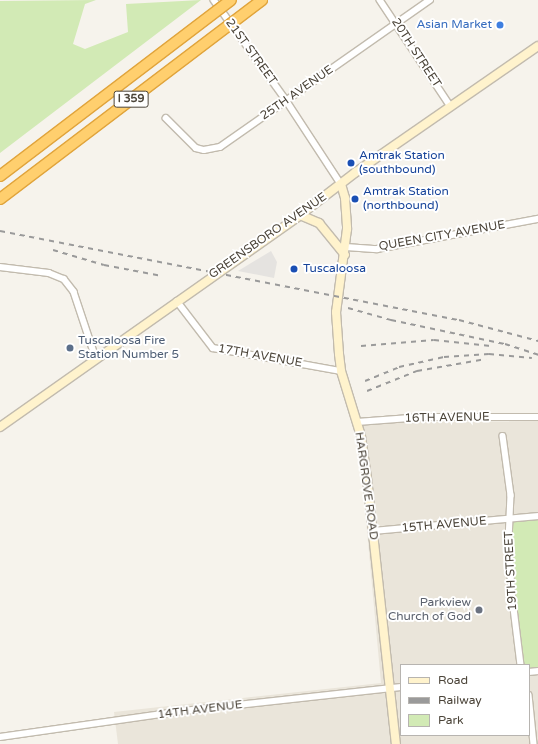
<!DOCTYPE html>
<style>
body{margin:0}
#map{position:relative;width:538px;height:744px;overflow:hidden;background:#f6f3ec;font-family:"Varela Round",sans-serif}
div>[style]{position:absolute}
.residential>*{inset:0;background:#eae5da}
.green>*{inset:0;background:#d2eab5}
.parking>*{inset:0;background:#e5e3e0}
.roads{filter:drop-shadow(1px 0 #c2bbae) drop-shadow(-1px 0 #c2bbae) drop-shadow(0 1px #c2bbae) drop-shadow(0 -1px #c2bbae)}
.street>*{height:5.5px;margin:-2.75px;padding:0 2.75px;transform-origin:2.75px;border-radius:2.75px;background:#fff}
.secondary>*{height:8px;margin:-4px;padding:0 4px;transform-origin:4px;border-radius:4px;background:#fff3cd}
.rail>*{height:2px;margin-top:-1px;transform-origin:0;background:repeating-linear-gradient(90deg,#9a9a9a 0 5px,transparent 0 10px)}
.bridges{filter:drop-shadow(1px 0 #e0a43c) drop-shadow(-1px 0 #e0a43c) drop-shadow(0 1px #e0a43c) drop-shadow(0 -1px #e0a43c)}
.highway-bridge>*{height:10px;margin:-5px;padding:0 5px;transform-origin:5px;border-radius:5px;background:#ffcf6e}
.dots>*{width:11px;height:11px;translate:-50% -50%;box-sizing:border-box;border:2px solid #fff;border-radius:50%}
span{translate:-50% -50%;white-space:nowrap;text-align:center;line-height:1.15;-webkit-text-stroke:4px #fff;paint-order:stroke}
.shield-label span{padding:1px 3px;background:#fff;border:1px solid;border-radius:3px;-webkit-text-stroke-width:0}
.shield-label{font-size:11px;color:#4b4439;font-weight:700}
.shop-label{font-size:12px;color:#366cbe}
.right{translate:-100% -50%;text-align:right}
.street-label{font-size:12px;color:#4b4439}
.transit-label{font-size:12px;color:#164399}
.left{translate:0 -50%;text-align:left}
.service-label{font-size:12px;color:#4e5e75}
.worship-label{font-size:12px;color:#5b616d}
.legend{position:absolute;left:400px;top:664px;width:130px;height:72px;box-sizing:border-box;background:#fff;border:1px solid #b7b4b0;margin:0;padding:5px 7px;list-style:none;font-size:12px;color:#4b4439}
.legend li{display:flex;align-items:center;gap:8px;height:20px}
.legend b{width:20px;border:1px solid #b7b4b0}
</style>
<div id="map">
<div class="residential">
<i style="clip-path:polygon(evenodd,538px 421px,538px 744px,118px 744px,114px 712px,381px 683px,357px 422px,538px 421px,401px 665px,529px 665px,529px 735px,401px 735px,401px 665px)"></i>
</div>
<div class="green">
<i style="clip-path:polygon(96px 0,85px 4px,73px 44px,85px 49px,128px 32px,126px 4px,201px 0,0 153px,0 1px)"></i>
<i style="clip-path:polygon(538px 516px,538px 671px,529px 672px,529px 665px,521px 665px,519px 658px,509px 519px)"></i>
</div>
<div class="parking">
<i style="clip-path:polygon(271px 251px,277px 262px,274px 278px,238px 271px)"></i>
</div>
<div class="roads">
<div class="street">
<i style="left:214px;top:0;width:123px;rotate:54.2deg"></i>
<i style="left:286px;top:100px;width:100px;rotate:56.8deg"></i>
<i style="left:380px;top:0;width:128px;rotate:56.4deg"></i>
<i style="left:166px;top:118px;width:42px;rotate:45deg"></i>
<i style="left:196px;top:148px;width:8px;rotate:14deg"></i>
<i style="left:204px;top:150px;width:16px;rotate:-11deg"></i>
<i style="left:220px;top:147px;width:256px;rotate:-35deg"></i>
<i style="left:346px;top:247px;width:31px;rotate:4deg"></i>
<i style="left:377px;top:249px;width:164px;rotate:-10.6deg"></i>
<i style="left:0;top:267px;width:49px;rotate:7deg"></i>
<i style="left:49px;top:273px;width:16px;rotate:22deg"></i>
<i style="left:64px;top:279px;width:16px;rotate:52deg"></i>
<i style="left:74px;top:292px;width:70px;rotate:71.6deg"></i>
<i style="left:177px;top:301px;width:59px;rotate:52.5deg"></i>
<i style="left:213px;top:348px;width:130px;rotate:10.2deg"></i>
<i style="left:357px;top:422px;width:66px;rotate:-4.3deg"></i>
<i style="left:423px;top:417px;width:115px"></i>
<i style="left:503px;top:436px;width:60px;rotate:82.3deg"></i>
<i style="left:511px;top:495px;width:45px;rotate:92.5deg"></i>
<i style="left:509px;top:540px;width:52px;rotate:86.7deg"></i>
<i style="left:512px;top:592px;width:74px;rotate:83deg"></i>
<i style="left:373px;top:531px;width:166px;rotate:-5.2deg"></i>
<i style="left:529px;top:672px;width:9px;rotate:-6deg"></i>
<i style="left:529px;top:695px;width:49px;rotate:84.2deg"></i>
<i style="left:0;top:737px;width:185px;rotate:-8.1deg"></i>
<i style="left:183px;top:711px;width:219px;rotate:-6.3deg"></i>
</div>
<div class="secondary">
<i style="left:341px;top:184px;width:15px;rotate:74deg"></i>
<i style="left:345px;top:198px;width:31px;rotate:86deg"></i>
<i style="left:347px;top:229px;width:84px;rotate:97.5deg"></i>
<i style="left:336px;top:312px;width:42px;rotate:85.9deg"></i>
<i style="left:339px;top:354px;width:17px;rotate:83deg"></i>
<i style="left:341px;top:371px;width:68px;rotate:72.9deg"></i>
<i style="left:361px;top:436px;width:42px;rotate:81.9deg"></i>
<i style="left:367px;top:478px;width:268px;rotate:83.8deg"></i>
<i style="left:300px;top:215px;width:21px;rotate:23deg"></i>
<i style="left:319px;top:223px;width:41px;rotate:50.9deg"></i>
<i style="left:0;top:427px;width:367px;rotate:-35.2deg"></i>
<i style="left:300px;top:215px;width:71px;rotate:-37.5deg"></i>
<i style="left:356px;top:172px;width:221px;rotate:-34.7deg"></i>
</div>
</div>
<div class="rail">
<i style="left:0;top:231px;width:468px;rotate:11deg"></i>
<i style="left:459px;top:320px;width:82px;rotate:14.9deg"></i>
<i style="left:53px;top:250px;width:53px;rotate:16.4deg"></i>
<i style="left:104px;top:265px;width:59px;rotate:10.7deg"></i>
<i style="left:348px;top:308px;width:45px;rotate:15.6deg"></i>
<i style="left:391px;top:320px;width:116px;rotate:11.9deg"></i>
<i style="left:505px;top:344px;width:35px;rotate:18deg"></i>
<i style="left:361px;top:346px;width:73px;rotate:-4.7deg"></i>
<i style="left:434px;top:340px;width:57px;rotate:6deg"></i>
<i style="left:365px;top:381px;width:37px;rotate:-22deg"></i>
<i style="left:399px;top:367px;width:46px;rotate:-12.5deg"></i>
<i style="left:444px;top:357px;width:45px;rotate:-3.8deg"></i>
<i style="left:489px;top:354px;width:43px;rotate:5.3deg"></i>
<i style="left:367px;top:391px;width:54px;rotate:-21.8deg"></i>
<i style="left:417px;top:371px;width:70px;rotate:-9.9deg"></i>
</div>
<div class="bridges">
<div class="highway-bridge">
<i style="left:0;top:176px;width:290px;rotate:-37.3deg"></i>
<i style="left:0;top:199px;width:329px;rotate:-37.2deg"></i>
</div>
</div>
<div class="dots">
<i style="left:500px;top:25px;background:#3f7fe0"></i>
<i style="left:351px;top:163px;background:#1a4fb4"></i>
<i style="left:355px;top:199px;background:#1a4fb4"></i>
<i style="left:294px;top:269px;background:#1a4fb4"></i>
<i style="left:70px;top:348px;background:#5c6f8a"></i>
<i style="left:479px;top:610px;background:#6b7280"></i>
</div>
<div class="shield-label">
<span style="left:131px;top:99px">I 359</span>
</div>
<div class="shop-label">
<span class="right" style="left:492px;top:25px">Asian Market</span>
</div>
<div class="street-label">
<span style="left:251px;top:52px;rotate:54deg">21ST STREET</span>
<span style="left:416px;top:53px;rotate:57deg">20TH STREET</span>
<span style="left:297px;top:93px;rotate:-35deg">25TH AVENUE</span>
<span style="left:268px;top:236px;rotate:-35deg">GREENSBORO AVENUE</span>
<span style="left:442px;top:236px;rotate:-10deg">QUEEN CITY AVENUE</span>
<span style="left:260px;top:356px;rotate:10deg">17TH AVENUE</span>
<span style="left:447px;top:418px;rotate:-1deg">16TH AVENUE</span>
<span style="left:366px;top:486px;rotate:82deg">HARGROVE ROAD</span>
<span style="left:444px;top:525px;rotate:-5deg">15TH AVENUE</span>
<span style="left:511px;top:571px;rotate:-93deg">19TH STREET</span>
<span style="left:200px;top:710px;rotate:-7deg">14TH AVENUE</span>
</div>
<div class="transit-label">
<span class="left" style="left:359px;top:163px">Amtrak Station<br>(southbound)</span>
<span class="left" style="left:363px;top:199px">Amtrak Station<br>(northbound)</span>
<span class="left" style="left:303px;top:269px">Tuscaloosa</span>
</div>
<div class="service-label">
<span class="left" style="left:78px;top:348px">Tuscaloosa Fire<br>Station Number 5</span>
</div>
<div class="worship-label">
<span class="right" style="left:471px;top:610px">Parkview<br>Church of God</span>
</div>
<ul class="legend">
<li><b style="height:5px;background:#fff3cd"></b>Road</li>
<li><b style="height:5px;background:#9a9a9a"></b>Railway</li>
<li><b style="height:11px;background:#d2eab5"></b>Park</li>
</ul>
</div>
